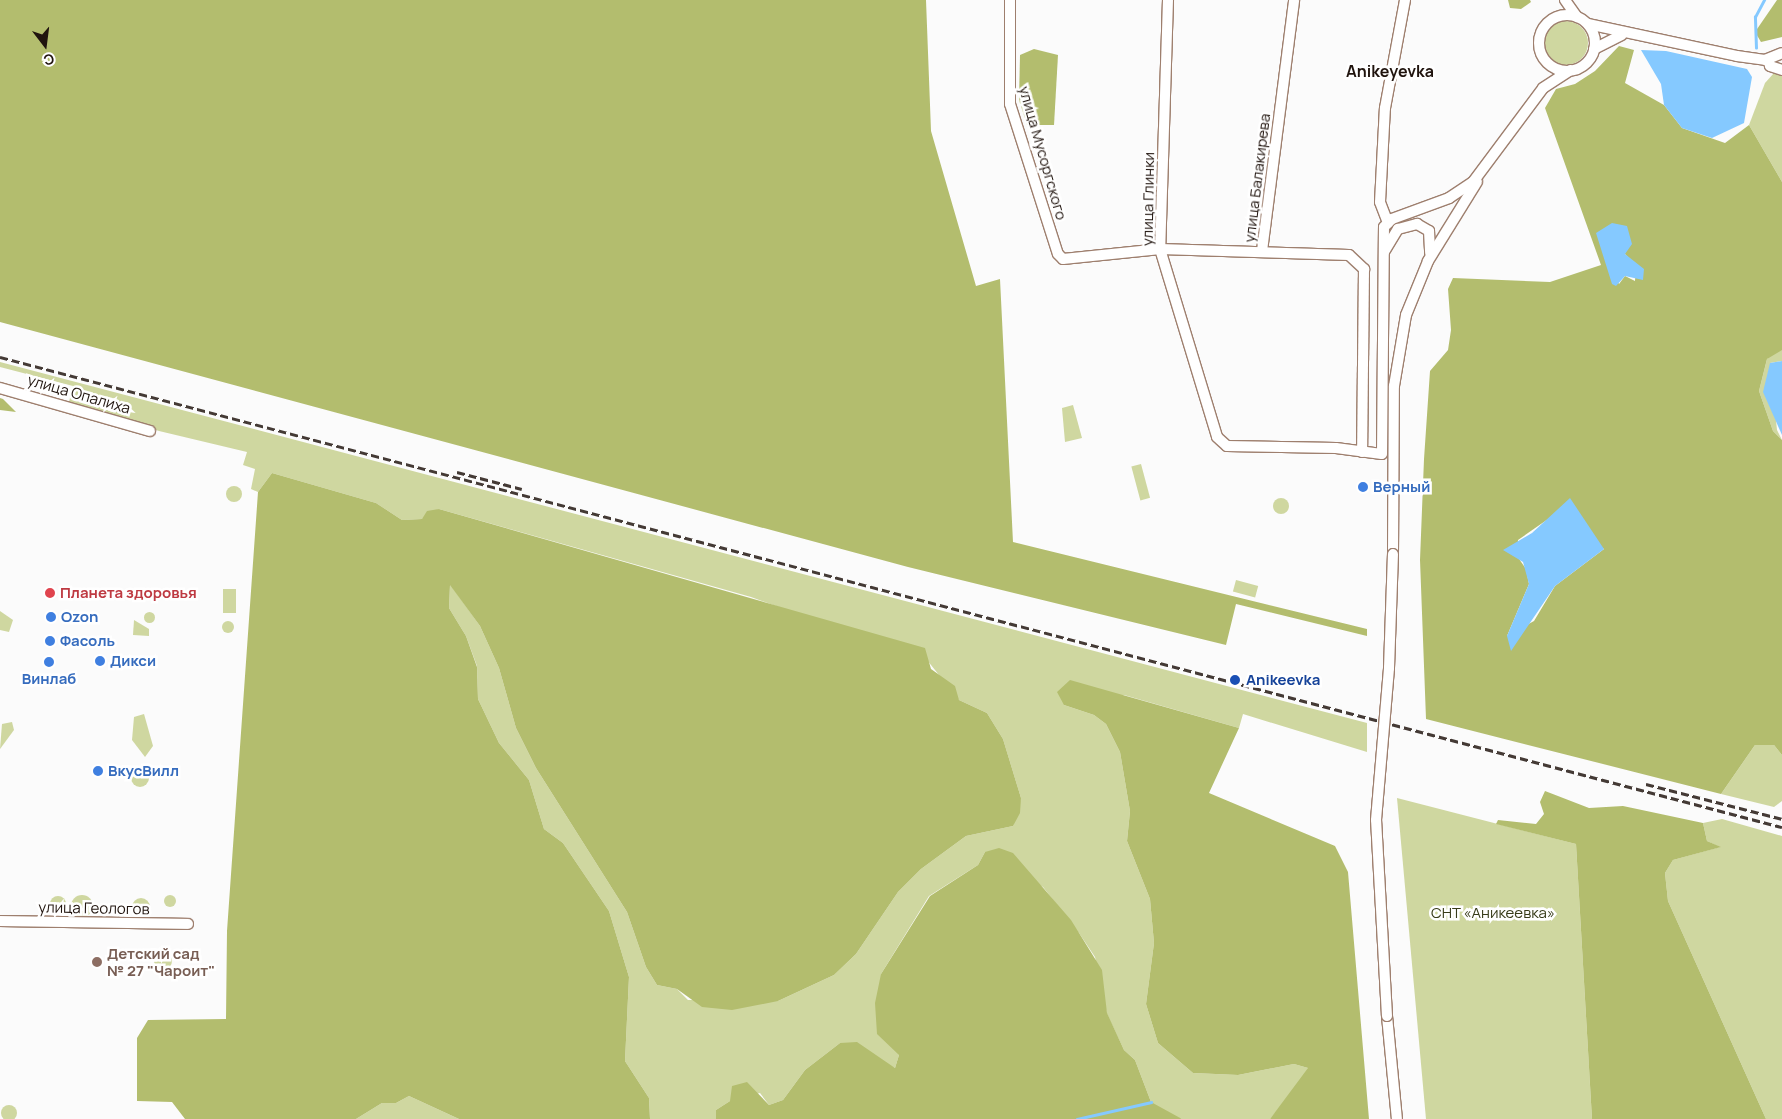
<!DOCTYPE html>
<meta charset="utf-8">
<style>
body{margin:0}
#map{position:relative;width:1782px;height:1119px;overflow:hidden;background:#fbfbfb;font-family:Manrope,sans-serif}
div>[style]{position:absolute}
.green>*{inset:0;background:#cfd7a0;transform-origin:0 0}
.round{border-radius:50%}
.forest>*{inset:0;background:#b3bd6e}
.water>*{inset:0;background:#85c9ff}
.stream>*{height:2.5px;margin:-1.25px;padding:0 1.25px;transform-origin:1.25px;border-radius:1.25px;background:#85c9ff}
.roads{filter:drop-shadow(1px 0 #9e7f6e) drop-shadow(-1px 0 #9e7f6e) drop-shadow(0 1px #9e7f6e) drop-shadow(0 -1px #9e7f6e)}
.minor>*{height:10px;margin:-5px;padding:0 5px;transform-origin:5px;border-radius:5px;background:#fff}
.minor>.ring{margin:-5px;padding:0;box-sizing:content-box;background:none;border:10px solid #fff;border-radius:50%}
.rail>*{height:2.5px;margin-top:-1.25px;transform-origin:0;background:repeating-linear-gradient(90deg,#443a35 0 8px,transparent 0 12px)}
.bridges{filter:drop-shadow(1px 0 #9e7f6e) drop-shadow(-1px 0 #9e7f6e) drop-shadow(0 1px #9e7f6e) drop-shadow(0 -1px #9e7f6e)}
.minor-bridge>*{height:10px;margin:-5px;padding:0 5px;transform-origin:5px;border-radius:5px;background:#fff}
.dots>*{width:14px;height:14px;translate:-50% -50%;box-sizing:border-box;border:2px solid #fff;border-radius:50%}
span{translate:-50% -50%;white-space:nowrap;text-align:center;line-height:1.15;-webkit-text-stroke:5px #fff;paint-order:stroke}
.street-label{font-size:15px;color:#20140e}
.shop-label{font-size:15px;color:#366cbe;font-weight:700}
.left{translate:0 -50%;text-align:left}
.health-label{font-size:15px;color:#be3a42;font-weight:700}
.transit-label{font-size:15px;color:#164399;font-weight:700}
.park-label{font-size:15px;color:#373b19}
.education-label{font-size:15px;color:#785e54;font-weight:700}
.neighbourhood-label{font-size:16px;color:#20140e;font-weight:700}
.north{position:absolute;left:20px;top:20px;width:50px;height:50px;-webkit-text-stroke:4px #fff;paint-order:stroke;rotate:165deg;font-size:14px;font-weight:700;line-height:20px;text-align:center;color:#20140e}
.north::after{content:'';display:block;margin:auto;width:18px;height:22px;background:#20140e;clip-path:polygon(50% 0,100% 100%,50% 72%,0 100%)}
</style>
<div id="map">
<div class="green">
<i class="round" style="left:1544px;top:21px;width:44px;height:44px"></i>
<i style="clip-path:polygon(1782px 64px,1782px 182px,1749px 125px,1765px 83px)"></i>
<i style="clip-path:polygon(1776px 350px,1782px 350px,1782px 361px,1770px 363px,1777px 430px,1782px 440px,1773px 431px,1759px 391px,1767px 359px)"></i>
<i style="clip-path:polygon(0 362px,1367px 723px,1367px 752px,1243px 714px,1239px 728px,1124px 695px,1064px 705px,1094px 715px,1106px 724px,1120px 752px,1130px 811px,1127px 841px,1150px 899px,1154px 943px,1146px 1004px,1158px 1043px,1193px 1073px,1238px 1075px,1294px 1064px,1308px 1068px,1307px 1075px,1270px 1119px,1182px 1119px,1163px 1112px,1151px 1102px,1135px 1060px,1124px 1050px,1107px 1014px,1095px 957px,1079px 933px,1043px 887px,985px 852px,978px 865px,929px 896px,881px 974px,899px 1055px,895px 1068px,840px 1043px,805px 1070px,783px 1100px,769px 1105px,760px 1093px,730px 1101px,716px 1110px,716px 1119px,650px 1119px,649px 1098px,625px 1061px,629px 977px,609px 911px,563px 843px,544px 829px,529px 780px,499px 743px,478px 699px,477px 666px,466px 636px,449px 608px,450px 584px,480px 626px,499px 668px,516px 728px,536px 768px,627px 912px,646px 967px,657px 985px,677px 989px,688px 1000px,778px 1001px,834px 975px,856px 954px,898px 892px,921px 869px,966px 836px,1013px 826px,1021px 798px,1003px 739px,987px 713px,959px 700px,927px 660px,751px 597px,439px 509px,422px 519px,402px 520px,376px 503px,272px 473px,258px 492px,251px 489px,255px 469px,243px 465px,247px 452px,159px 431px,69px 402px,73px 386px,0 367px)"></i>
<i style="clip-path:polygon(1073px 405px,1082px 438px,1065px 442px,1062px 408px)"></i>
<i style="left:1141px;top:464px;width:35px;height:10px;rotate:75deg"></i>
<i class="round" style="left:226px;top:486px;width:16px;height:16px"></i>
<i class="round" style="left:1273px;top:498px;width:16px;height:16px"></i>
<i style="left:1236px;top:580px;width:23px;height:12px;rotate:15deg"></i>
<i style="left:223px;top:589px;width:13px;height:24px"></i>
<i style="clip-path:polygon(0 611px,13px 620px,9px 632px,0 630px)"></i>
<i class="round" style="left:143.5px;top:611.5px;width:11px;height:11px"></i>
<i style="clip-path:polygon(134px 620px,149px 629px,149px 636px,133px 635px)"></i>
<i class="round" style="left:222px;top:621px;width:12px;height:12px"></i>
<i style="clip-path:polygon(144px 714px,153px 746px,145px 757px,132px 740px,134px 717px)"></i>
<i style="clip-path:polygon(12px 722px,14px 730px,0 749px,2px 724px)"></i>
<i style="clip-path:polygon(1755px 745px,1774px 745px,1782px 755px,1782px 801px,1774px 807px,1721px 794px)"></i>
<i class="round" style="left:131px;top:769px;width:18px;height:18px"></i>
<i style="clip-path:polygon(1397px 798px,1576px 844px,1592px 1119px,1426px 1119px)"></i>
<i style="clip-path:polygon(1722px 819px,1782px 836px,1782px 1119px,1766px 1119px,1668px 901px,1665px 873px,1673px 860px,1720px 847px,1707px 841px,1703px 823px)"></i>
<i class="round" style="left:164px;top:895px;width:12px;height:12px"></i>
<i class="round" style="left:71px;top:895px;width:22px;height:22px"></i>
<i class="round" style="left:50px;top:896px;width:16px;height:16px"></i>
<i class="round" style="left:132px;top:898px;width:18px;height:18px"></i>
<i class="round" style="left:154px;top:952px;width:18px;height:18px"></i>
<i style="clip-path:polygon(409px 1096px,459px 1119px,356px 1119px,382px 1103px,396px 1103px)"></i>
<i class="round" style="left:1px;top:1105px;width:16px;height:16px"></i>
</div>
<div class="forest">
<i style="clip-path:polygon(0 0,926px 0,931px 131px,976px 286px,1000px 279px,1013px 542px,1367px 629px,1367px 636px,1236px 604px,1226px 645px,908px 567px,0 322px)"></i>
<i style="clip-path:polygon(1508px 0,1530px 0,1531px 2px,1521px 9px,1510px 8px)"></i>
<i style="clip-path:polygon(1777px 0,1782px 0,1782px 37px,1761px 42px,1755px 32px)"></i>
<i style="clip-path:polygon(evenodd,1619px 46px,1634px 50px,1625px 83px,1664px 105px,1682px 128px,1725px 143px,1749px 125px,1782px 182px,1782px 350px,1767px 359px,1759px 391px,1773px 431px,1782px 440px,1782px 755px,1774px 745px,1755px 745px,1721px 794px,1426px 719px,1420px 560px,1424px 459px,1430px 371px,1448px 350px,1451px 330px,1448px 289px,1453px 278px,1550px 282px,1601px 265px,1545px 108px,1556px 89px,1575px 84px,1595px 71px,1619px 46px,1627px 226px,1625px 254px,1636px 266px,1635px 281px,1625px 276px,1619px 284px,1602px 250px,1627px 226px,1619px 46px,1551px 517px,1604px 549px,1555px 586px,1534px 621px,1507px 636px,1529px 584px,1526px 569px,1517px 556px,1518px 540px,1551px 517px)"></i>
<i style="clip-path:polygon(1034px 49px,1058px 55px,1054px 125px,1027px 125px,1019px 100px,1020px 55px)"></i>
<i style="clip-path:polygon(0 398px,3px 399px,16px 412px,0 410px)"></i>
<i style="clip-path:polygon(272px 473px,376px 503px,402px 520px,422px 519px,427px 511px,439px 509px,925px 648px,931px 669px,955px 686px,959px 700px,987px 713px,1003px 739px,1021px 798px,1020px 813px,1013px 826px,966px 836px,921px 869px,898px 892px,856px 954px,834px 975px,778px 1001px,732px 1010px,702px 1007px,677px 989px,657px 985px,646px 967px,627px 912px,536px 768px,516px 728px,499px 668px,480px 626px,450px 585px,449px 608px,466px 636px,477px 667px,478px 699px,499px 743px,529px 780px,544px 829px,563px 843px,609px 911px,629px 977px,625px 1061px,649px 1098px,650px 1119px,459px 1119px,409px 1096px,396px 1103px,382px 1103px,356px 1119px,185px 1119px,172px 1102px,137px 1101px,137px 1038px,148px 1020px,226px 1019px,227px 931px,258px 492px)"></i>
<i style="clip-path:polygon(1070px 680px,1239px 728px,1209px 793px,1335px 846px,1348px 872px,1369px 1119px,1270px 1119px,1308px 1068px,1294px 1064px,1238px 1075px,1193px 1073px,1158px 1043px,1146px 1004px,1154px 943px,1150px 899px,1127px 841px,1130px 811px,1120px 752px,1106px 724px,1094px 715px,1064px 705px,1057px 692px)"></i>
<i style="clip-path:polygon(1545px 791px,1589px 808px,1623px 806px,1703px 823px,1707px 841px,1721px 847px,1673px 860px,1665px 873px,1668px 901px,1766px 1119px,1592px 1119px,1576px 844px,1496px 824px,1498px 820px,1536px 824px,1544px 814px,1540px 802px)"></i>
<i style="clip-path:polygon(999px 848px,1013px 853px,1071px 920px,1102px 970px,1107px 1013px,1124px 1050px,1135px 1060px,1151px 1102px,1182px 1119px,716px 1119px,716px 1110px,730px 1101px,732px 1086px,747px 1082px,769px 1105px,783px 1100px,805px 1070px,840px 1043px,857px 1042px,895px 1068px,899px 1055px,877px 1034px,875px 1003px,881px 974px,930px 896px,978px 865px,985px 852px)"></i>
</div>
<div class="water">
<i style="clip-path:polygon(1641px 50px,1666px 51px,1747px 69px,1752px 77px,1744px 123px,1712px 138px,1682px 128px,1664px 105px,1661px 84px)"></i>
<i style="clip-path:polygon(1612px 223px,1627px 226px,1632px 244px,1625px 254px,1644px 269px,1643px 280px,1625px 276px,1616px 286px,1612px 284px,1596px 233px)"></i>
<i style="clip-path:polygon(1782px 361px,1782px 435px,1763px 392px,1770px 363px)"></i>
<i style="clip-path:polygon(1570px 498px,1604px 549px,1555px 586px,1511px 651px,1507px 636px,1529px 584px,1523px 562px,1503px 550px,1532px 533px)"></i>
</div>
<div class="stream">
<i style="left:1756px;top:48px;width:31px;rotate:-92deg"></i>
<i style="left:1755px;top:17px;width:19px;rotate:-62deg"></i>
<i style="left:1077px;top:1119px;width:76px;rotate:-12.9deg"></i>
</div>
<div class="roads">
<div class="minor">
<i style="left:1010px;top:0;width:104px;rotate:90deg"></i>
<i style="left:1010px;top:104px;width:157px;rotate:72.3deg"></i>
<i style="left:1058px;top:254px;width:7px;rotate:45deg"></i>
<i style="left:1063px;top:259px;width:98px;rotate:-5.9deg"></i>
<i style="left:1160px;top:249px;width:189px;rotate:1.8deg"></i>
<i style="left:1349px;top:255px;width:21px;rotate:43deg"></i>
<i style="left:1364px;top:269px;width:183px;rotate:90.6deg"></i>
<i style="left:1168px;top:0;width:249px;rotate:91.8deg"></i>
<i style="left:1160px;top:249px;width:196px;rotate:73.1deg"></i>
<i style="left:1217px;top:437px;width:13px;rotate:42deg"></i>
<i style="left:1227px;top:446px;width:109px;rotate:1.1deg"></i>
<i style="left:1336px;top:448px;width:46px;rotate:7.4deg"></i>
<i style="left:1382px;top:454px;width:227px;rotate:-89.5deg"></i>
<i style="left:1384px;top:227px;width:11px;rotate:-45deg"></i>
<i style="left:1392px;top:219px;width:61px;rotate:-20.2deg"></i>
<i style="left:1449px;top:198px;width:29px;rotate:-34deg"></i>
<i style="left:1473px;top:182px;width:117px;rotate:-53.3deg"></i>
<i style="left:1543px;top:88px;width:33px;rotate:-33deg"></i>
<i style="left:1565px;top:0;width:21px;rotate:55deg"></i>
<i class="ring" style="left:1539px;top:15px;width:46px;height:46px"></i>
<i style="left:1588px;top:24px;width:152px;rotate:12.1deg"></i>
<i style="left:1737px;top:56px;width:28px;rotate:8deg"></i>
<i style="left:1765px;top:60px;width:18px;rotate:-22deg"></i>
<i style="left:1594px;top:49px;width:31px;rotate:-27deg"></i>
<i style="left:1768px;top:59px;width:7px;rotate:74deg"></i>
<i style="left:1770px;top:66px;width:13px;rotate:18deg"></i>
<i style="left:1388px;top:223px;width:22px;rotate:-111deg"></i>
<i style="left:1380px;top:202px;width:94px;rotate:-87deg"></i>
<i style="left:1385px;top:108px;width:110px;rotate:-79.5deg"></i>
<i style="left:1262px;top:251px;width:253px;rotate:-82.7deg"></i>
<i style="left:1384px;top:252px;width:27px;rotate:-59deg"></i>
<i style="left:1398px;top:229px;width:20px;rotate:-15deg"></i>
<i style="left:1417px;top:224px;width:14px;rotate:30deg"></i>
<i style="left:1429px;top:231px;width:22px;rotate:87deg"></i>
<i style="left:0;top:388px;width:156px;rotate:16deg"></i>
<i style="left:1393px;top:554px;width:168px;rotate:-89.7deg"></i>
<i style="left:1394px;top:386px;width:72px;rotate:-80.4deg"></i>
<i style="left:1406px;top:315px;width:58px;rotate:-67.8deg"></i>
<i style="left:1428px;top:261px;width:93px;rotate:-58.2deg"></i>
<i style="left:0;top:921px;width:188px;rotate:0.9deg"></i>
<i style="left:1387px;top:1016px;width:103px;rotate:84.5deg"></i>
</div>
</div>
<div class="rail">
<i style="left:0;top:357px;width:1843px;rotate:14.78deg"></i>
<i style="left:457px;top:472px;width:67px;rotate:14.7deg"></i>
<i style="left:1646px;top:784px;width:140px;rotate:14.4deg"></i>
</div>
<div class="bridges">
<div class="minor-bridge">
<i style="left:1387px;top:1016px;width:196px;rotate:-93.2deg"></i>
<i style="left:1376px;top:820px;width:153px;rotate:-85.1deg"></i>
<i style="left:1389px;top:668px;width:114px;rotate:-88deg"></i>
</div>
</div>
<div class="dots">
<i style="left:1363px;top:487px;background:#3f7fe0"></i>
<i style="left:50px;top:593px;background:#e0444e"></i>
<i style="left:51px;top:617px;background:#3f7fe0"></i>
<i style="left:50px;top:641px;background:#3f7fe0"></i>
<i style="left:100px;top:661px;background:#3f7fe0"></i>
<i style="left:49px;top:662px;background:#3f7fe0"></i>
<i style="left:1235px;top:680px;background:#1a4fb4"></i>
<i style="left:98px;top:771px;background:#3f7fe0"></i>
<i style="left:97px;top:962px;background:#8d6e63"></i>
</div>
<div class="street-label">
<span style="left:1043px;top:153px;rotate:74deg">улица Мусоргского</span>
<span style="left:1257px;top:178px;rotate:-83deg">улица Балакирева</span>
<span style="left:1148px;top:199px;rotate:-89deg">улица Глинки</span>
<span style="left:79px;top:394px;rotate:16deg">улица Опалиха</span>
<span style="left:94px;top:908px;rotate:1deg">улица Геологов</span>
</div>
<div class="shop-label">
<span class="left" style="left:1373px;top:487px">Верный</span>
<span class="left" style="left:61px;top:617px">Ozon</span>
<span class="left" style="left:60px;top:641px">Фасоль</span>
<span class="left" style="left:110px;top:661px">Дикси</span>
<span style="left:49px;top:679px">Винлаб</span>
<span class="left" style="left:108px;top:771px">ВкусВилл</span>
</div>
<div class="health-label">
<span class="left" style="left:60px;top:593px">Планета здоровья</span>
</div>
<div class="transit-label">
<span class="left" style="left:1246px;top:680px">Anikeevka</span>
</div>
<div class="park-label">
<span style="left:1493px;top:913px">СНТ «Аникеевка»</span>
</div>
<div class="education-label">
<span class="left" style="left:107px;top:962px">Детский сад<br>№ 27 "Чароит"</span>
</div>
<div class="neighbourhood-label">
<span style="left:1390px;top:71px">Anikeyevka</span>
</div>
<div class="north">С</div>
</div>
